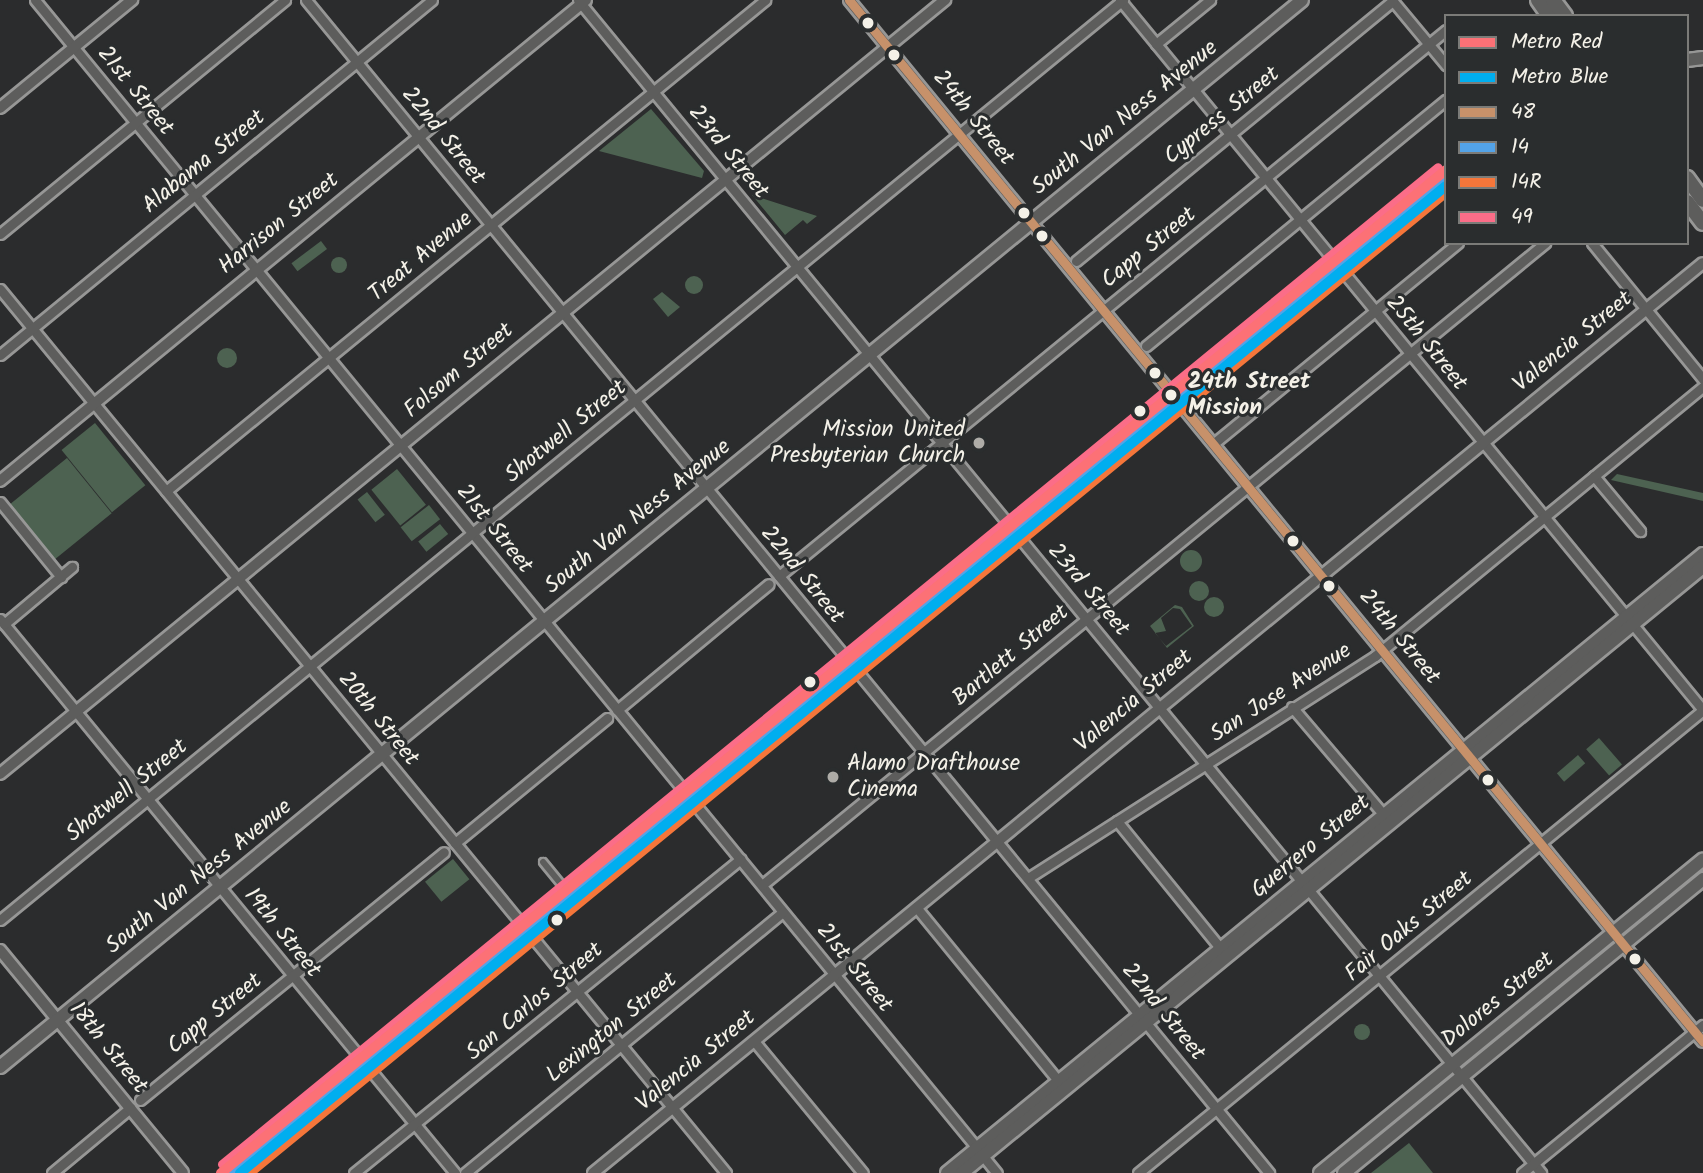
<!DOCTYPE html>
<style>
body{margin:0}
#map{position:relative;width:1703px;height:1173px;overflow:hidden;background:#2b2c2d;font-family:Kalam,sans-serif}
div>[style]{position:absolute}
.green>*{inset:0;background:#4d6251;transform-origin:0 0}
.round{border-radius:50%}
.roads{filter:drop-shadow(2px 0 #979796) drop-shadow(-2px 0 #979796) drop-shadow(0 2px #979796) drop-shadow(0 -2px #979796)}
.pedestrian>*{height:6px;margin:-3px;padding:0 3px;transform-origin:3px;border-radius:3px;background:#5d5d5c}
.minor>*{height:9px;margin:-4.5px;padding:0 4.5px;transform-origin:4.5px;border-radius:4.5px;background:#5d5d5c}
.tertiary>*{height:10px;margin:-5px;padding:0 5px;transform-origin:5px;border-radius:5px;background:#5d5d5c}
.secondary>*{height:12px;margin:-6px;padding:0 6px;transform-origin:6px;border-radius:6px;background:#5d5d5c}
.primary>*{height:14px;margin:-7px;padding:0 7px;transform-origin:7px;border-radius:7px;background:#5d5d5c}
.bus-1>*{height:9px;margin:-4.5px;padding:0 4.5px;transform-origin:4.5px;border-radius:4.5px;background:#c7916a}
.bus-2>*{height:9px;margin:-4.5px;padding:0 4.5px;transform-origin:4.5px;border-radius:4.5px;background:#53a3e8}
.bus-3>*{height:9px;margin:-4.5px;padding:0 4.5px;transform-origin:4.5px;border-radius:4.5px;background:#f5763a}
.bus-4>*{height:9px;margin:-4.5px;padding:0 4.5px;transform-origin:4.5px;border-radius:4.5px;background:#fb6d88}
.metro-1>*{height:10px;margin:-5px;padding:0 5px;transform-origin:5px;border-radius:5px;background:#fc7176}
.metro-2>*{height:10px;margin:-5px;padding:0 5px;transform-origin:5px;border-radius:5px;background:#00aeef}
.dots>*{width:19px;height:19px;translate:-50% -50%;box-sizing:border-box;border:4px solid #2a2d2e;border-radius:50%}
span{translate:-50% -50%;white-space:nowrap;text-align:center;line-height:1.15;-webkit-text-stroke:6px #2a2d2e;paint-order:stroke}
.street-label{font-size:23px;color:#f4f1e8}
.stop-label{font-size:23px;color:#f4f1e8;font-weight:700}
.left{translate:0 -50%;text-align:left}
.poi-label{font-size:23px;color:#f4f1e8}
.right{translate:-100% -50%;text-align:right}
.legend{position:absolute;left:1444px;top:14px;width:245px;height:231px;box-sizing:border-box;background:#2a2d2e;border:2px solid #7b7b78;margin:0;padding:9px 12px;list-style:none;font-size:21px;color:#f4f1e8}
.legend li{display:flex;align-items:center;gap:14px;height:35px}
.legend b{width:35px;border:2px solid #7b7b78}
</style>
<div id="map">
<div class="green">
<i style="clip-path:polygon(651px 109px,704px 171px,702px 178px,599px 151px)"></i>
<i style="clip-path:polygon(752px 195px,817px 216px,807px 224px,803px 220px,785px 235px)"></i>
<i style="left:321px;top:241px;width:10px;height:37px;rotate:53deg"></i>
<i class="round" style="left:331px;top:257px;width:16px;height:16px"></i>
<i class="round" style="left:685px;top:276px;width:18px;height:18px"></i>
<i style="clip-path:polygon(662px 292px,680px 307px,668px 317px,653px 299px)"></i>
<i class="round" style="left:217px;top:348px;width:20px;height:20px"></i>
<i style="left:95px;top:423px;width:80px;height:43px;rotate:51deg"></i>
<i style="left:67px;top:458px;width:71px;height:75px;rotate:51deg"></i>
<i style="left:397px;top:469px;width:46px;height:33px;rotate:51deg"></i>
<i style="clip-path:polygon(1617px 474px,1703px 493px,1703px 501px,1611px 480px)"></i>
<i style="left:367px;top:492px;width:29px;height:12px;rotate:52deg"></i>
<i style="left:429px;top:505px;width:18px;height:36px;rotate:52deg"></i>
<i style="left:440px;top:524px;width:13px;height:28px;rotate:51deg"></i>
<i class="round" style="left:1180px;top:550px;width:22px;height:22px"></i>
<i class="round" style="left:1189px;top:581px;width:20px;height:20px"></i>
<i class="round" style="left:1204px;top:597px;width:20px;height:20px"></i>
<i style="clip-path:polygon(evenodd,1175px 605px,1182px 607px,1194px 626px,1167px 648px,1150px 626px,1175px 605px,1173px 608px,1180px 609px,1192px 626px,1166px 646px,1155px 633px,1166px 631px,1161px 618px,1173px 608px)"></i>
<i style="left:1599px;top:738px;width:35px;height:17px;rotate:49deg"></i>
<i style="left:1578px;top:755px;width:11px;height:28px;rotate:49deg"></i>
<i style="left:453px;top:859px;width:26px;height:36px;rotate:51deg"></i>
<i class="round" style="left:1354px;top:1024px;width:16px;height:16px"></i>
<i style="clip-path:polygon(1409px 1143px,1433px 1173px,1371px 1173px)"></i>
</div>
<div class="roads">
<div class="pedestrian">
<i style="left:543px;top:862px;width:43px;rotate:50.7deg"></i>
</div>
<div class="minor">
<i style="left:35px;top:0;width:1485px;rotate:50.63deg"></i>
<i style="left:306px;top:0;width:1518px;rotate:50.61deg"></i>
<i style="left:578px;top:0;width:1518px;rotate:50.61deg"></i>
<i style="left:1120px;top:0;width:919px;rotate:50.61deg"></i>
<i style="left:1392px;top:0;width:85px;rotate:50.3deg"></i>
<i style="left:1156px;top:44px;width:70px;rotate:-39.2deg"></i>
<i style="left:0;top:234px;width:369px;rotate:-39.4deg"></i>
<i style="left:1592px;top:243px;width:176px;rotate:50.8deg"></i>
<i style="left:1076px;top:261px;width:410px;rotate:-39.4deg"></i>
<i style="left:0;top:289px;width:1144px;rotate:50.6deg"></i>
<i style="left:1146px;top:346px;width:388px;rotate:-39.4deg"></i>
<i style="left:0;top:355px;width:559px;rotate:-39.41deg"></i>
<i style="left:1213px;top:444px;width:317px;rotate:-39.4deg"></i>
<i style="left:1594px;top:476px;width:72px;rotate:50.1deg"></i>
<i style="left:166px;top:491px;width:775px;rotate:-39.34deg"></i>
<i style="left:0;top:502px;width:97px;rotate:50.9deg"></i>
<i style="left:779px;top:576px;width:862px;rotate:-39.3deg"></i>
<i style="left:0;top:619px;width:717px;rotate:50.6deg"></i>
<i style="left:4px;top:624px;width:89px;rotate:-40deg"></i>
<i style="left:1292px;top:707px;width:142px;rotate:49.6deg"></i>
<i style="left:617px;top:710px;width:197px;rotate:-39.7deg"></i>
<i style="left:1117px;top:821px;width:165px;rotate:50.9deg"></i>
<i style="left:455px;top:843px;width:197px;rotate:-39.4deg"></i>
<i style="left:1028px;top:878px;width:412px;rotate:-32.6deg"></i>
<i style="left:1375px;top:656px;width:424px;rotate:-39.4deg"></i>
<i style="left:762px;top:885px;width:1013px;rotate:-39.35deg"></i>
<i style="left:916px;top:907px;width:226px;rotate:50.7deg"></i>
<i style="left:0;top:920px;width:1452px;rotate:-39.33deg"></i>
<i style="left:754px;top:1041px;width:171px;rotate:50.5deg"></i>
<i style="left:140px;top:1100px;width:392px;rotate:-39.2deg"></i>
<i style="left:983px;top:1156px;width:22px;rotate:51deg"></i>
<i style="left:52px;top:1173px;width:102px;rotate:-39.8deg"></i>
<i style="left:354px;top:1173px;width:498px;rotate:-39.1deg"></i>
<i style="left:465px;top:1173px;width:411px;rotate:-39.4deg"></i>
<i style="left:1138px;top:1173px;width:730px;rotate:-39.33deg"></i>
<i style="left:1522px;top:1173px;width:234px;rotate:-39.3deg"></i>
</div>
<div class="tertiary">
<i style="left:849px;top:0;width:1347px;rotate:50.66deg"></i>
<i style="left:0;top:108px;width:171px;rotate:-39.3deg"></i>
<i style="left:0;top:481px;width:758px;rotate:-39.38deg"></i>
<i style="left:0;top:774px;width:1222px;rotate:-39.32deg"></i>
<i style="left:0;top:950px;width:288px;rotate:50.6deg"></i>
<i style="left:593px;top:1173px;width:1435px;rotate:-39.35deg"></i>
</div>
<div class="secondary">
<i style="left:1687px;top:60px;width:16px;rotate:-7deg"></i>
<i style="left:0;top:1067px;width:1683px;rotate:-39.33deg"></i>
<i style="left:230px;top:1173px;width:1572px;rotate:-39.35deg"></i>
<i style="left:947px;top:1173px;width:977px;rotate:-39.31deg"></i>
<i style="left:962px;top:1173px;width:957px;rotate:-39.28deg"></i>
<i style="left:1320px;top:1173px;width:495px;rotate:-39.3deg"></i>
<i style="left:1344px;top:1173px;width:464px;rotate:-39.3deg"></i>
</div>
<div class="primary">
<i style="left:1538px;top:0;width:19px;rotate:55deg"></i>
<i style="left:1553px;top:0;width:20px;rotate:53deg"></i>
<i style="left:1687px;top:178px;width:27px;rotate:54deg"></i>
<i style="left:1687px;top:202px;width:26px;rotate:53deg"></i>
</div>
</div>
<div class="bus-1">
<i style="left:849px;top:0;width:1347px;rotate:50.66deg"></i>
</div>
<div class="bus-2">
<i style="left:230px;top:1173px;width:1572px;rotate:-39.35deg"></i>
</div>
<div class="bus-3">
<i style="left:249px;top:1173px;width:1548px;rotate:-39.34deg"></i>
</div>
<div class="bus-4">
<i style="left:222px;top:1164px;width:1572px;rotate:-39.35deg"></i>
</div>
<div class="metro-1">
<i style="left:221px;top:1173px;width:1583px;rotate:-39.31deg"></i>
</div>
<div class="metro-2">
<i style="left:240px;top:1173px;width:1558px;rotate:-39.3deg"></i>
</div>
<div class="dots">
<i style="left:868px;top:23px;background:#f4f1e8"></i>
<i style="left:894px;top:55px;background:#f4f1e8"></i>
<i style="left:1024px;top:213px;background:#f4f1e8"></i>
<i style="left:1042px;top:236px;background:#f4f1e8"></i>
<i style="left:1155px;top:373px;background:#f4f1e8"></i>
<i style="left:1171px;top:395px;background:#f4f1e8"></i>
<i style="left:1140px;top:411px;background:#f4f1e8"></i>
<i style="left:979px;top:443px;background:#aeaca7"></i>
<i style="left:1293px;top:541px;background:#f4f1e8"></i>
<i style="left:1329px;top:586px;background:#f4f1e8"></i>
<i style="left:810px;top:682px;background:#f4f1e8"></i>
<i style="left:833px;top:777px;background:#aeaca7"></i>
<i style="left:1488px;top:780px;background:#f4f1e8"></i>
<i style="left:557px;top:920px;background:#f4f1e8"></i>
<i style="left:1635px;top:959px;background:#f4f1e8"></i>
</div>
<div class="street-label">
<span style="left:135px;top:91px;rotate:51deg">21st Street</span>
<span style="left:1222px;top:116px;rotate:-39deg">Cypress Street</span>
<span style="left:973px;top:118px;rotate:51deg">24th Street</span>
<span style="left:1125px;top:118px;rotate:-39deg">South Van Ness Avenue</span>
<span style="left:443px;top:136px;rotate:51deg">22nd Street</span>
<span style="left:728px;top:152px;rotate:51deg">23rd Street</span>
<span style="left:204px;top:162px;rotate:-39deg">Alabama Street</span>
<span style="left:279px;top:224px;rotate:-39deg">Harrison Street</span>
<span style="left:1149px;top:248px;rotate:-39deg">Capp Street</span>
<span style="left:421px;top:257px;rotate:-40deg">Treat Avenue</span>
<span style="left:1573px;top:342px;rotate:-39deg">Valencia Street</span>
<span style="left:1426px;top:343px;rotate:51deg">25th Street</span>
<span style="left:459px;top:371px;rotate:-40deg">Folsom Street</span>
<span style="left:566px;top:432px;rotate:-39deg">Shotwell Street</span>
<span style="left:638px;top:517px;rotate:-39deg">South Van Ness Avenue</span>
<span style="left:494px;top:529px;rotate:51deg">21st Street</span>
<span style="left:802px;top:575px;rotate:51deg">22nd Street</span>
<span style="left:1088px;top:590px;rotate:50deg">23rd Street</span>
<span style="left:1399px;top:637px;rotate:51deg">24th Street</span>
<span style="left:1011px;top:656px;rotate:-40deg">Bartlett Street</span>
<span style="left:1281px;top:693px;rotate:-33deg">San Jose Avenue</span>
<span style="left:1134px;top:701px;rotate:-40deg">Valencia Street</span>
<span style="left:378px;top:719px;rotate:51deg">20th Street</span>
<span style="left:127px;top:791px;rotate:-39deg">Shotwell Street</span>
<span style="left:1311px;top:847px;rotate:-40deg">Guerrero Street</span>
<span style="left:199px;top:877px;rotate:-39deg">South Van Ness Avenue</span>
<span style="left:1409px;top:927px;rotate:-40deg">Fair Oaks Street</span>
<span style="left:282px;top:933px;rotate:51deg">19th Street</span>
<span style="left:854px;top:968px;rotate:51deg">21st Street</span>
<span style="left:1498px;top:1000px;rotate:-39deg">Dolores Street</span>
<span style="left:535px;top:1002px;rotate:-40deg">San Carlos Street</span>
<span style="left:1163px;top:1012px;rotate:51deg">22nd Street</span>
<span style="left:215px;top:1014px;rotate:-39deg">Capp Street</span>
<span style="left:612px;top:1028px;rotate:-39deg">Lexington Street</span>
<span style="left:108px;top:1048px;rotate:51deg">18th Street</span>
<span style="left:696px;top:1061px;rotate:-39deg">Valencia Street</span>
</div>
<div class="stop-label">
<span class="left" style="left:1188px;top:395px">24th Street<br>Mission</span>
</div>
<div class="poi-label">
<span class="right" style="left:965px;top:443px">Mission United<br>Presbyterian Church</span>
<span class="left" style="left:847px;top:777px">Alamo Drafthouse<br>Cinema</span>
</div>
<ul class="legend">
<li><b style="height:9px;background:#fc7176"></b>Metro Red</li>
<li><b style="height:9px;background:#00aeef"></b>Metro Blue</li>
<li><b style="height:9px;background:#c7916a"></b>48</li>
<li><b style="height:9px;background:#53a3e8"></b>14</li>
<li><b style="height:9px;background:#f5763a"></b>14R</li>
<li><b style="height:9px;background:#fb6d88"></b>49</li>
</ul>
</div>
